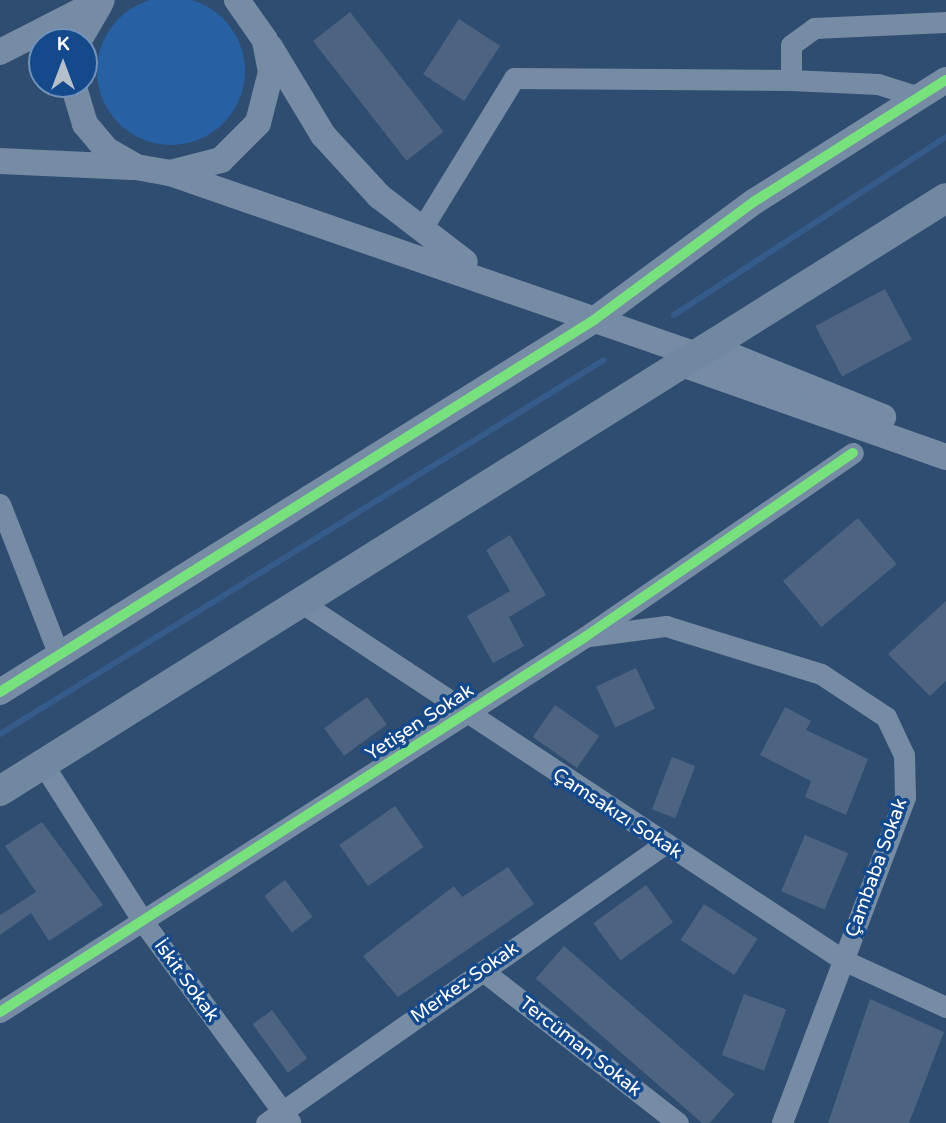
<!DOCTYPE html>
<meta charset="utf-8">
<style>
body{margin:0}
#map{position:relative;width:946px;height:1123px;overflow:hidden;background:#2f4c71;font-family:"Varela Round",sans-serif}
div>[style]{position:absolute}
.green>*{inset:0;background:#2760a3}
.round{border-radius:50%}
.stream>*{height:6px;margin:-3px;padding:0 3px;transform-origin:3px;border-radius:3px;background:#355b8b}
.building>*{inset:0;background:#4c6481;transform-origin:0 0}
.minor>*{height:21px;margin:-10.5px;padding:0 10.5px;transform-origin:10.5px;border-radius:10.5px;background:#768ca5}
.tertiary>*{height:26px;margin:-13px;padding:0 13px;transform-origin:13px;border-radius:13px;background:#768ca5}
.secondary>*{height:30px;margin:-15px;padding:0 15px;transform-origin:15px;border-radius:15px;background:#7188a1}
.cycleway>*{height:10px;margin:-5px;padding:0 5px;transform-origin:5px;border-radius:5px;background:#77e17e}
span{translate:-50% -50%;white-space:nowrap;text-align:center;line-height:1.15;-webkit-text-stroke:7px #14498c;paint-order:stroke}
.street-label{font-size:19px;color:#fff}
.north{position:absolute;left:28px;top:28px;width:70px;height:70px;box-sizing:border-box;background:#14498c;border:2px solid #7292ba;border-radius:50%;rotate:0deg;font-size:19px;font-weight:700;line-height:28px;text-align:center;color:#fff}
.north::after{content:'';display:block;margin:auto;width:24px;height:32px;background:#b6c0cd;clip-path:polygon(50% 0,100% 100%,50% 72%,0 100%)}
</style>
<div id="map">
<div class="green">
<i class="round" style="left:97px;top:-3px;width:148px;height:148px"></i>
</div>
<div class="stream">
<i style="left:674px;top:315px;width:325px;rotate:-33.2deg"></i>
<i style="left:0;top:734px;width:710px;rotate:-31.77deg"></i>
</div>
<div class="building">
<i style="left:350px;top:12px;width:152px;height:47px;rotate:52deg"></i>
<i style="left:459px;top:19px;width:49px;height:66px;rotate:33deg"></i>
<i style="left:885px;top:289px;width:57px;height:79px;rotate:62deg"></i>
<i style="left:858px;top:518px;width:60px;height:98px;rotate:50deg"></i>
<i style="clip-path:polygon(510px 535px,546px 595px,509px 617px,524px 646px,493px 663px,467px 616px,510px 591px,486px 550px)"></i>
<i style="clip-path:polygon(946px 601px,946px 681px,930px 696px,888px 654px)"></i>
<i style="left:636px;top:668px;width:45px;height:44px;rotate:65deg"></i>
<i style="left:367px;top:697px;width:34px;height:53px;rotate:54deg"></i>
<i style="left:555px;top:705px;width:54px;height:39px;rotate:35deg"></i>
<i style="clip-path:polygon(785px 707px,811px 721px,806px 730px,868px 759px,846px 815px,805px 797px,811px 781px,760px 755px)"></i>
<i style="left:672px;top:757px;width:25px;height:56px;rotate:21deg"></i>
<i style="left:395px;top:806px;width:50px;height:68px;rotate:55deg"></i>
<i style="clip-path:polygon(42px 822px,103px 905px,49px 941px,31px 913px,0 935px,0 915px,36px 892px,5px 846px)"></i>
<i style="left:805px;top:835px;width:47px;height:61px;rotate:23deg"></i>
<i style="clip-path:polygon(508px 867px,534px 904px,398px 997px,363px 956px,454px 886px,462px 897px)"></i>
<i style="left:285px;top:880px;width:46px;height:26px;rotate:53deg"></i>
<i style="left:646px;top:885px;width:46px;height:65px;rotate:54deg"></i>
<i style="left:704px;top:904px;width:64px;height:43px;rotate:33deg"></i>
<i style="left:564px;top:946px;width:226px;height:43px;rotate:41deg"></i>
<i style="left:744px;top:994px;width:45px;height:65px;rotate:20deg"></i>
<i style="clip-path:polygon(870px 999px,944px 1032px,909px 1123px,828px 1123px)"></i>
<i style="left:272px;top:1010px;width:60px;height:24px;rotate:54deg"></i>
</div>
<div class="minor">
<i style="left:791px;top:80px;width:35px;rotate:-90deg"></i>
<i style="left:791px;top:45px;width:29px;rotate:-36deg"></i>
<i style="left:814px;top:28px;width:132px;rotate:-2.6deg"></i>
<i style="left:421px;top:230px;width:178px;rotate:-58.5deg"></i>
<i style="left:514px;top:78px;width:277px;rotate:0.4deg"></i>
<i style="left:791px;top:80px;width:87px;rotate:2.6deg"></i>
<i style="left:878px;top:84px;width:43px;rotate:17.6deg"></i>
<i style="left:0;top:504px;width:162px;rotate:68.7deg"></i>
<i style="left:299px;top:601px;width:652px;rotate:33.42deg"></i>
<i style="left:843px;top:960px;width:113px;rotate:24.5deg"></i>
<i style="left:589px;top:636px;width:78px;rotate:-7.4deg"></i>
<i style="left:666px;top:626px;width:162px;rotate:17.2deg"></i>
<i style="left:821px;top:674px;width:78px;rotate:33.5deg"></i>
<i style="left:886px;top:717px;width:42px;rotate:64.7deg"></i>
<i style="left:904px;top:755px;width:42px;rotate:88.6deg"></i>
<i style="left:905px;top:797px;width:348px;rotate:110.7deg"></i>
<i style="left:43px;top:764px;width:188px;rotate:57.6deg"></i>
<i style="left:144px;top:923px;width:247px;rotate:53.7deg"></i>
<i style="left:483px;top:971px;width:247px;rotate:37.9deg"></i>
<i style="left:0;top:1012px;width:695px;rotate:-32.66deg"></i>
<i style="left:585px;top:637px;width:325px;rotate:-34.5deg"></i>
<i style="left:266px;top:1123px;width:486px;rotate:-35deg"></i>
</div>
<div class="tertiary">
<i style="left:78px;top:42px;width:44px;rotate:-59.9deg"></i>
<i style="left:270px;top:47px;width:103px;rotate:58.9deg"></i>
<i style="left:323px;top:135px;width:83px;rotate:47.4deg"></i>
<i style="left:379px;top:196px;width:108px;rotate:37.5deg"></i>
<i style="left:0;top:52px;width:114px;rotate:-27deg"></i>
<i style="left:73px;top:84px;width:42px;rotate:73.3deg"></i>
<i style="left:85px;top:124px;width:34px;rotate:50deg"></i>
<i style="left:107px;top:150px;width:34px;rotate:30deg"></i>
<i style="left:136px;top:167px;width:35px;rotate:10deg"></i>
<i style="left:170px;top:173px;width:53px;rotate:-14.3deg"></i>
<i style="left:221px;top:160px;width:52px;rotate:-45deg"></i>
<i style="left:258px;top:123px;width:53px;rotate:-75.7deg"></i>
<i style="left:271px;top:72px;width:33px;rotate:-101deg"></i>
<i style="left:265px;top:40px;width:49px;rotate:-125deg"></i>
<i style="left:0;top:161px;width:131px;rotate:2.6deg"></i>
<i style="left:170px;top:173px;width:554px;rotate:19.06deg"></i>
<i style="left:707px;top:346px;width:190px;rotate:22deg"></i>
<i style="left:679px;top:363px;width:283px;rotate:19.4deg"></i>
<i style="left:0;top:692px;width:701px;rotate:-32.06deg"></i>
<i style="left:594px;top:320px;width:200px;rotate:-36.5deg"></i>
<i style="left:755px;top:201px;width:226px;rotate:-32.4deg"></i>
</div>
<div class="secondary">
<i style="left:0;top:791px;width:1116px;rotate:-32.08deg"></i>
</div>
<div class="cycleway">
<i style="left:0;top:692px;width:701px;rotate:-32.06deg"></i>
<i style="left:594px;top:320px;width:200px;rotate:-36.5deg"></i>
<i style="left:755px;top:201px;width:226px;rotate:-32.4deg"></i>
<i style="left:0;top:1012px;width:695px;rotate:-32.66deg"></i>
<i style="left:585px;top:637px;width:325px;rotate:-34.5deg"></i>
</div>
<div class="street-label">
<span style="left:420px;top:723px;rotate:-33deg">Yetişen Sokak</span>
<span style="left:617px;top:814px;rotate:33deg">Çamsakızı Sokak</span>
<span style="left:877px;top:868px;rotate:-70deg">Çambaba Sokak</span>
<span style="left:186px;top:981px;rotate:54deg">İskit Sokak</span>
<span style="left:465px;top:983px;rotate:-35deg">Merkez Sokak</span>
<span style="left:580px;top:1047px;rotate:38deg">Tercüman Sokak</span>
</div>
<div class="north">K</div>
</div>
